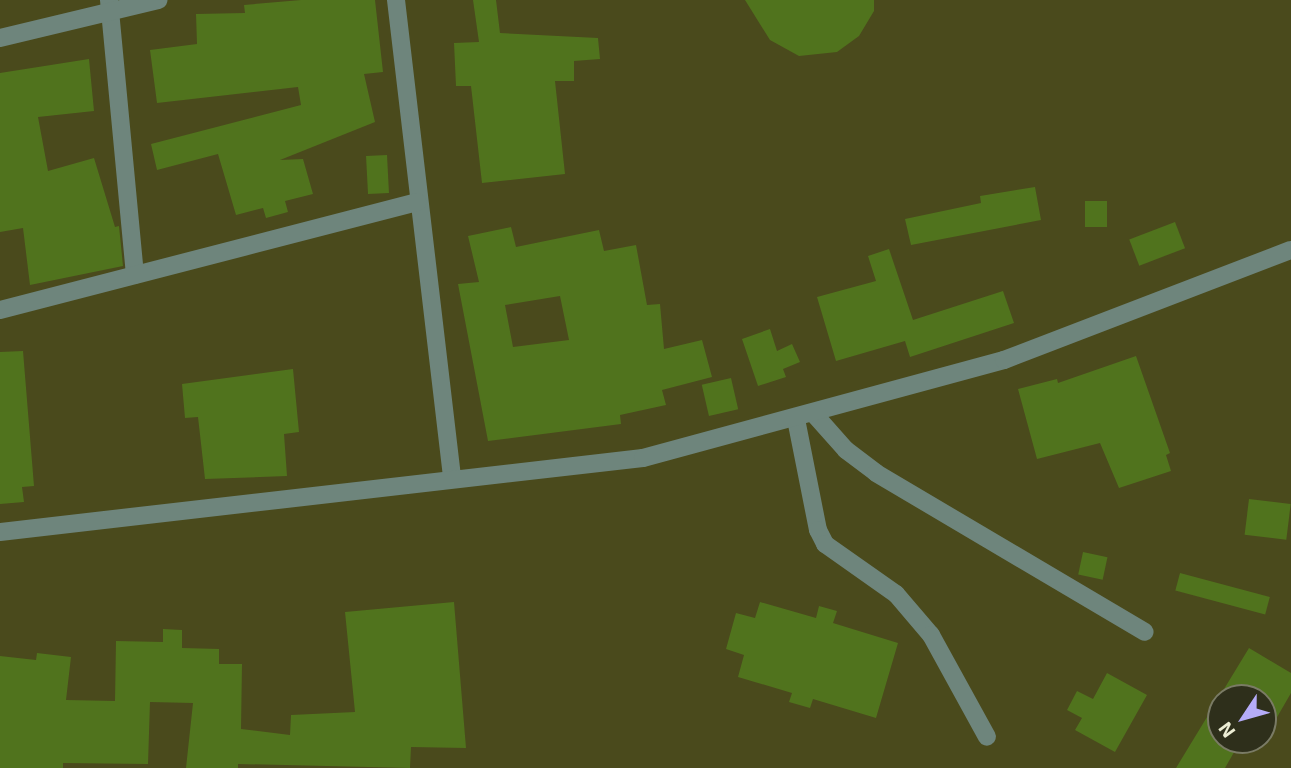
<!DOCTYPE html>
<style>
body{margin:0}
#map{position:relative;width:1291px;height:768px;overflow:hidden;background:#4a4a1c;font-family:"Exo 2",sans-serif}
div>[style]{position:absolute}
.building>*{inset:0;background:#50731d;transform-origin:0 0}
.minor>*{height:18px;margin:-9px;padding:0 9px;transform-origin:9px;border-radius:9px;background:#6e857c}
span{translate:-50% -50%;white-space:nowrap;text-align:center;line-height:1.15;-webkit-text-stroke:5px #2e2f1b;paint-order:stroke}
.north{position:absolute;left:1207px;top:684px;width:70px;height:70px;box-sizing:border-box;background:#2e2f1b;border:2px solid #7a7b65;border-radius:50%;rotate:234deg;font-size:19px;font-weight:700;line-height:28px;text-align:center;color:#ecedd4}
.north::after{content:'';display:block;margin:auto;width:24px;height:32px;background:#b5acf8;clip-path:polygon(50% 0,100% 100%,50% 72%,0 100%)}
</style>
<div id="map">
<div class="building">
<i style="clip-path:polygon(301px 0,375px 0,383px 72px,364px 74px,375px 122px,280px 160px,303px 159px,313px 194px,285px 201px,288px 212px,266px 218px,263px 208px,236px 215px,218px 154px,157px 170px,151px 144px,301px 105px,298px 87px,157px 103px,150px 50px,197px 44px,196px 14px,245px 13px,244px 5px)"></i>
<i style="clip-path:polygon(473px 0,496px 0,500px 33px,598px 38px,600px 59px,574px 61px,574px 81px,555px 81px,565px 174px,482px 183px,471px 86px,456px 86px,454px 43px,479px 42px)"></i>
<i style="clip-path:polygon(745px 0,874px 0,874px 11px,859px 36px,837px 52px,799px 56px,770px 40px)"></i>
<i style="clip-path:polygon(89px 59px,94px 111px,38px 117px,48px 171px,94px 158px,115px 227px,119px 226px,123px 266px,30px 285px,23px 228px,0 232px,0 73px)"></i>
<i style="left:387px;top:155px;width:38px;height:21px;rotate:87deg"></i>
<i style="clip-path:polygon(1035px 187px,1041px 220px,911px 245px,905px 219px,981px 203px,980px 196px)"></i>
<i style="left:1085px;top:201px;width:22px;height:26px"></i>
<i style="left:1175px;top:222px;width:28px;height:49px;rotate:69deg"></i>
<i style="clip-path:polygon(evenodd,511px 227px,516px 247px,599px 230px,604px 251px,636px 245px,647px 305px,660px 304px,664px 349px,702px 340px,712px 377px,662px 390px,666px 405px,620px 415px,621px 424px,488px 441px,458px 284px,479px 282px,468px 236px,511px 227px,560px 296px,569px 340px,513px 347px,505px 305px,560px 296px)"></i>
<i style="clip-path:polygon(889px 249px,913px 320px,1003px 291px,1014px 323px,910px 357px,905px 341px,836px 361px,817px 297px,876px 281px,868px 256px)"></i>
<i style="clip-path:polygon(770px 329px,777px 351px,792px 344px,800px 362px,783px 369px,786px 377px,758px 386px,742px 339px)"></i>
<i style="clip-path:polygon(23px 351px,34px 486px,22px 487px,24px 502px,0 504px,0 352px)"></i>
<i style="clip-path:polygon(1136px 356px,1170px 453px,1166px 455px,1171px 471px,1119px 488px,1100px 443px,1037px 459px,1018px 389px,1057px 379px,1058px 383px)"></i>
<i style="clip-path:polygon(293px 369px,299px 432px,284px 434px,287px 476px,205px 479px,198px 417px,185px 418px,182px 384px)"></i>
<i style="left:731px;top:378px;width:32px;height:30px;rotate:77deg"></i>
<i style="left:1249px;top:499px;width:42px;height:36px;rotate:7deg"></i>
<i style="left:1083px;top:552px;width:25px;height:23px;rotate:12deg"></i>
<i style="left:1180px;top:573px;width:93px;height:18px;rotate:15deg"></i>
<i style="clip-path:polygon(454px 602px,466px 748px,411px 747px,410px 768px,238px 764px,238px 768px,186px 768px,193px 703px,150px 702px,148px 764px,63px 763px,63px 768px,0 768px,0 656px,36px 660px,37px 653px,71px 657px,66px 700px,115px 701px,116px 641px,163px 642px,163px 629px,182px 630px,182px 648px,219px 649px,219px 664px,242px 664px,241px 729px,290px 735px,291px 715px,355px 712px,345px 612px)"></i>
<i style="clip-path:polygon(760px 602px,816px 618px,819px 606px,837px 611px,833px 623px,898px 643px,876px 718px,813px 699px,810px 708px,789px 702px,792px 693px,738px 677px,744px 655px,726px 649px,736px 613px,755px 618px)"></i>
<i style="clip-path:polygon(1249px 648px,1291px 673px,1291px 693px,1276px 719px,1263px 711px,1263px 698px,1221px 698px,1221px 740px,1241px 740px,1225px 768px,1176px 768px)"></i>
<i style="clip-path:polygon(1107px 673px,1147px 695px,1115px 752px,1075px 730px,1082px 718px,1067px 710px,1077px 691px,1093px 699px)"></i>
</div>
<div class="minor">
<i style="left:109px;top:0;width:276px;rotate:84.6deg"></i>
<i style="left:396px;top:0;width:479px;rotate:83.3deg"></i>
<i style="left:0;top:38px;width:163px;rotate:-13.5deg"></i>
<i style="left:0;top:310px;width:431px;rotate:-14.5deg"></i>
<i style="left:814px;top:414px;width:48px;rotate:48.4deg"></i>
<i style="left:846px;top:450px;width:38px;rotate:37deg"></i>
<i style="left:876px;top:473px;width:312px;rotate:30.6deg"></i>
<i style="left:796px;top:419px;width:113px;rotate:78.8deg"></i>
<i style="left:818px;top:530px;width:16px;rotate:63deg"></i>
<i style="left:825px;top:544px;width:87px;rotate:35.2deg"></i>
<i style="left:896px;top:594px;width:54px;rotate:49.5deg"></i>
<i style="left:931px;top:635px;width:116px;rotate:61.2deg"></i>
<i style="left:0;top:532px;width:647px;rotate:-6.57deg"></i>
<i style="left:643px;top:458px;width:374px;rotate:-15.2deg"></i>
<i style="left:1004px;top:360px;width:307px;rotate:-21deg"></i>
</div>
<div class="north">N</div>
</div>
